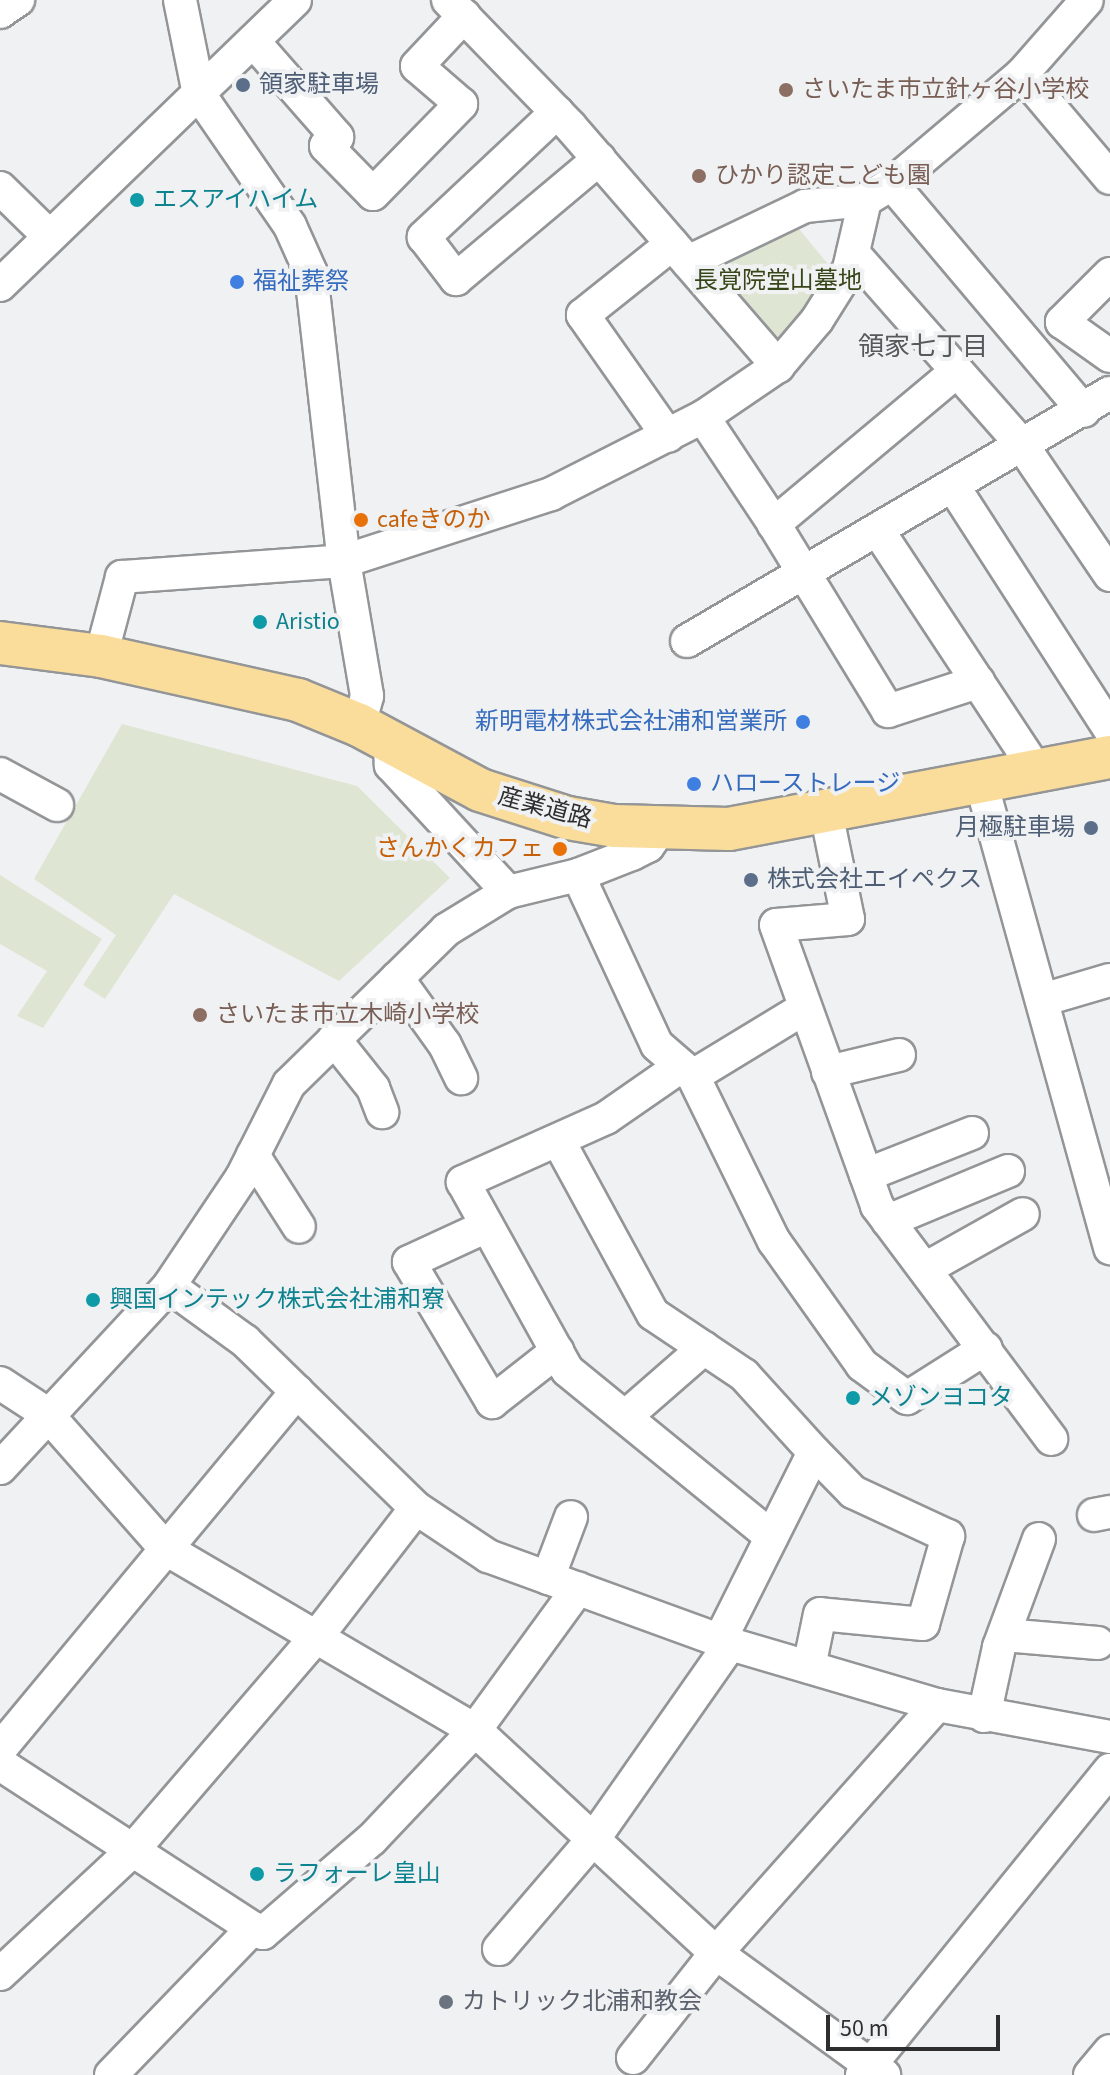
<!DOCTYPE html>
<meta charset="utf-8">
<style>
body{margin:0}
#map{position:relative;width:1110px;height:2075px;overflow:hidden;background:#f0f1f3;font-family:"Source Sans 3","Noto Sans JP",sans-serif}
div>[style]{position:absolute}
.green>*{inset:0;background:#dee6d3}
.roads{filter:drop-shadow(2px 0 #949597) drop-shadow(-2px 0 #949597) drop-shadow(0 2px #949597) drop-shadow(0 -2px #949597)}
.minor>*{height:32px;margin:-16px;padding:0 16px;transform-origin:16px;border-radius:16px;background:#fff}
.major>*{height:42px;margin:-21px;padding:0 21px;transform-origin:21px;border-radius:21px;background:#fbdd9b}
.dots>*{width:22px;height:22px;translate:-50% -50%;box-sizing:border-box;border:4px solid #f0f1f3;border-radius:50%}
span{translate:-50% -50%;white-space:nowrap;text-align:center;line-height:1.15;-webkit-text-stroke:8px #f0f1f3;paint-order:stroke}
.service-label{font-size:24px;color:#4e5e75}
.left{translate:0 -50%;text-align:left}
.right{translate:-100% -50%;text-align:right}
.education-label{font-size:24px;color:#785e54}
.culture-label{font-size:24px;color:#0d838f}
.park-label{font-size:24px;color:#374618}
.shop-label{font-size:24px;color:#366cbe}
.food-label{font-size:24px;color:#c56008}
.street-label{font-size:24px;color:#2e2e2f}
.worship-label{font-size:24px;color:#5b616d}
.neighbourhood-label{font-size:26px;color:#56585a}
.scale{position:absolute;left:826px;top:2015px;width:174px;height:36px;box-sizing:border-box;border:4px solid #2e2e2f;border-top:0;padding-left:10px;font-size:24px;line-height:28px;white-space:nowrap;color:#2e2e2f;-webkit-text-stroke:6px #f0f1f3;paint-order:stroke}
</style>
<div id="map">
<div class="green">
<i style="clip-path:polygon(794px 223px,837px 275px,783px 350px,707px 262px)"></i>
<i style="clip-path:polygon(122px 724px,357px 786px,450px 878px,339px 981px,174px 894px,105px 999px,83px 985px,116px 935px,34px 879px)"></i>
<i style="clip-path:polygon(0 875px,102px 939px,43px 1028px,17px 1016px,47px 971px,0 944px)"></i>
</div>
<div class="roads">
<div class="minor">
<i style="left:180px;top:0;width:96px;rotate:78.6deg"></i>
<i style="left:199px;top:94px;width:160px;rotate:55.4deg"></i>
<i style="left:290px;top:226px;width:51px;rotate:65.9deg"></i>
<i style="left:311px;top:273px;width:290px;rotate:83.5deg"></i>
<i style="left:344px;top:561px;width:137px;rotate:80.3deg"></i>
<i style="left:367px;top:696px;width:30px;rotate:105deg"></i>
<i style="left:448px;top:0;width:175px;rotate:45.9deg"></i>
<i style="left:570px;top:126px;width:318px;rotate:49.1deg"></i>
<i style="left:0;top:12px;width:22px;rotate:-34deg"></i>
<i style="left:253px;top:41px;width:128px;rotate:48.8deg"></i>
<i style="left:337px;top:137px;width:14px;rotate:141deg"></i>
<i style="left:326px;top:146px;width:67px;rotate:45.6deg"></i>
<i style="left:373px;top:194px;width:126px;rotate:-45.6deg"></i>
<i style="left:461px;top:104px;width:58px;rotate:-139.2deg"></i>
<i style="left:417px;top:66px;width:69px;rotate:-46.8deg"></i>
<i style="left:1022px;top:74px;width:136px;rotate:49.8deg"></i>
<i style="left:557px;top:112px;width:183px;rotate:136.8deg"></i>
<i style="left:424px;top:237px;width:53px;rotate:52.7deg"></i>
<i style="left:456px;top:279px;width:187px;rotate:-40deg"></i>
<i style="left:892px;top:184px;width:297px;rotate:49.8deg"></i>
<i style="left:0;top:188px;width:69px;rotate:44.4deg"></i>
<i style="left:853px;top:253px;width:256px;rotate:48.6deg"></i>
<i style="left:1022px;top:445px;width:157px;rotate:55.9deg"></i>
<i style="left:688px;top:262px;width:130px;rotate:-25.6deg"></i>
<i style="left:805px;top:206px;width:60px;rotate:-5.7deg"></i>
<i style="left:865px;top:200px;width:31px;rotate:-31deg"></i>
<i style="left:892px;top:184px;width:170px;rotate:-40.2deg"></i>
<i style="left:1022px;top:74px;width:98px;rotate:-48.7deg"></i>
<i style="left:1110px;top:274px;width:68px;rotate:135deg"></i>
<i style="left:1062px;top:322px;width:59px;rotate:35.3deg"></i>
<i style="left:0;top:285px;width:410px;rotate:-44deg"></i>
<i style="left:957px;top:371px;width:239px;rotate:140.1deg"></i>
<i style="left:774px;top:524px;width:219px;rotate:58.6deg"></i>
<i style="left:888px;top:711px;width:95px;rotate:-17.9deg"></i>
<i style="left:703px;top:417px;width:128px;rotate:56.4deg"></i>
<i style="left:668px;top:436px;width:148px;rotate:-125.1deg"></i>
<i style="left:583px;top:315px;width:114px;rotate:-38.6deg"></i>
<i style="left:953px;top:486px;width:290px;rotate:57.2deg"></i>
<i style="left:879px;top:532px;width:285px;rotate:56.6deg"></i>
<i style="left:687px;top:641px;width:490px;rotate:-30.4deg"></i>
<i style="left:101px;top:656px;width:82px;rotate:-75.1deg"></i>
<i style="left:122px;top:577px;width:223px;rotate:-4.1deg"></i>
<i style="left:344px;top:561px;width:218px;rotate:-17.9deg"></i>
<i style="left:551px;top:494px;width:170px;rotate:-26.9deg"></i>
<i style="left:703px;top:417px;width:91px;rotate:-34.2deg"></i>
<i style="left:778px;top:366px;width:60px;rotate:-49.7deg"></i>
<i style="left:817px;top:320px;width:60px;rotate:-57.9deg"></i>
<i style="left:849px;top:269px;width:71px;rotate:-76.9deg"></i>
<i style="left:390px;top:742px;width:23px;rotate:88deg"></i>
<i style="left:391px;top:765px;width:173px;rotate:47.3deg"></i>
<i style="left:0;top:774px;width:65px;rotate:28.5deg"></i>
<i style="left:981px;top:782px;width:484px;rotate:74.5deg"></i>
<i style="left:826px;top:812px;width:109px;rotate:78.4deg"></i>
<i style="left:848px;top:919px;width:72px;rotate:175.2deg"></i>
<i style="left:776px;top:925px;width:299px;rotate:70.2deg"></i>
<i style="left:877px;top:1206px;width:291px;rotate:53.2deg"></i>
<i style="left:578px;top:875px;width:187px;rotate:65.1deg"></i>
<i style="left:657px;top:1045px;width:48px;rotate:40.7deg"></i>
<i style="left:693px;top:1076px;width:184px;rotate:63.9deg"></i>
<i style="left:774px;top:1241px;width:152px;rotate:54.6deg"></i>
<i style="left:862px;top:1365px;width:56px;rotate:36.3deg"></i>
<i style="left:907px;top:1398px;width:93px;rotate:-32.3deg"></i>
<i style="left:397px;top:978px;width:82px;rotate:54.4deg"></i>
<i style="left:445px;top:1045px;width:37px;rotate:64deg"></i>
<i style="left:1042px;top:1000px;width:71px;rotate:-16.4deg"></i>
<i style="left:334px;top:1039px;width:63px;rotate:51.5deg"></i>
<i style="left:373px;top:1088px;width:26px;rotate:69deg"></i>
<i style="left:681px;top:1066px;width:91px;rotate:145.3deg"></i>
<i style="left:606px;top:1118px;width:157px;rotate:155.9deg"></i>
<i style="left:463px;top:1182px;width:215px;rotate:61deg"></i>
<i style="left:567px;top:1370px;width:264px;rotate:39.2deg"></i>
<i style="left:828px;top:1072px;width:73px;rotate:-13.5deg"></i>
<i style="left:693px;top:1076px;width:131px;rotate:-31.3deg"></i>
<i style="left:558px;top:1140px;width:198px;rotate:61.4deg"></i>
<i style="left:653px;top:1314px;width:110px;rotate:33.8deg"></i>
<i style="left:744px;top:1375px;width:104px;rotate:47.7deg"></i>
<i style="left:253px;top:1155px;width:85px;rotate:57.4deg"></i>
<i style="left:866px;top:1175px;width:114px;rotate:-21.6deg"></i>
<i style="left:888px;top:1221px;width:130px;rotate:-22.6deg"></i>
<i style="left:487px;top:1226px;width:86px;rotate:155.2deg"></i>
<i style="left:409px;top:1262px;width:163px;rotate:59.3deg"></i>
<i style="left:492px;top:1402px;width:83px;rotate:-38.1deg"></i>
<i style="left:925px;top:1269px;width:112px;rotate:-29.3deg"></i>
<i style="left:169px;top:1286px;width:94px;rotate:35.9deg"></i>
<i style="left:245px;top:1341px;width:239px;rotate:44.3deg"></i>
<i style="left:416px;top:1508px;width:87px;rotate:33.7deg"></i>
<i style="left:488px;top:1556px;width:258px;rotate:20deg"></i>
<i style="left:730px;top:1644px;width:216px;rotate:16.4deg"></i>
<i style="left:937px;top:1705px;width:176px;rotate:10.5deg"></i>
<i style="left:0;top:1383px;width:55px;rotate:33.1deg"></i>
<i style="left:46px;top:1413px;width:181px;rotate:48.6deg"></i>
<i style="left:166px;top:1549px;width:358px;rotate:30.4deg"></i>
<i style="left:475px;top:1730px;width:328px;rotate:42.8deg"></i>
<i style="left:716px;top:1953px;width:208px;rotate:36deg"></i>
<i style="left:625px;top:1417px;width:105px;rotate:-41.1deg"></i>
<i style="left:0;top:1468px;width:248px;rotate:-47.1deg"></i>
<i style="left:169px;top:1286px;width:131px;rotate:-56.2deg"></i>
<i style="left:242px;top:1177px;width:104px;rotate:-63.2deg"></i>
<i style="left:289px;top:1084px;width:220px;rotate:-44.4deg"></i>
<i style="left:446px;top:930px;width:73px;rotate:-31.5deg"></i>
<i style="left:508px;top:892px;width:72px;rotate:-13.7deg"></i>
<i style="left:578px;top:875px;width:58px;rotate:-21.3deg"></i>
<i style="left:632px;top:854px;width:18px;rotate:-27deg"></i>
<i style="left:648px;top:846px;width:19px;rotate:-55deg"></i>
<i style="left:1094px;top:1515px;width:16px;rotate:-11deg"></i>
<i style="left:548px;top:1578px;width:65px;rotate:-69.3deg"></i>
<i style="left:1004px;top:1635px;width:94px;rotate:4.9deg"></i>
<i style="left:720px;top:1640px;width:210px;rotate:-63.4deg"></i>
<i style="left:814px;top:1452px;width:56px;rotate:45.7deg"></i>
<i style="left:853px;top:1492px;width:105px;rotate:24.9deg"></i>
<i style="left:948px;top:1536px;width:91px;rotate:105.9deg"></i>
<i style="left:923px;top:1624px;width:103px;rotate:-174.5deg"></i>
<i style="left:820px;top:1614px;width:54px;rotate:101.7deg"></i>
<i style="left:984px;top:1716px;width:71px;rotate:-77.7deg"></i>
<i style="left:999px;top:1647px;width:115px;rotate:-69.7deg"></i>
<i style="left:0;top:1749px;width:465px;rotate:-50.3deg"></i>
<i style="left:0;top:1764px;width:302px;rotate:33deg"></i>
<i style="left:499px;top:1949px;width:148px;rotate:-49.4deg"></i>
<i style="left:595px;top:1837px;width:236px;rotate:-55deg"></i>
<i style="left:0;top:1974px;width:180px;rotate:-43deg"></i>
<i style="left:132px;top:1851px;width:285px;rotate:-49.3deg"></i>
<i style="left:318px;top:1635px;width:160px;rotate:-52.3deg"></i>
<i style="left:633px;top:2058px;width:134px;rotate:-51.7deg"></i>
<i style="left:716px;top:1953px;width:332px;rotate:-48.3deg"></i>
<i style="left:111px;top:2075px;width:204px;rotate:-46deg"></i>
<i style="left:253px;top:1928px;width:11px;rotate:27deg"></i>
<i style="left:263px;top:1933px;width:144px;rotate:-40.8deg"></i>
<i style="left:372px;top:1839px;width:150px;rotate:-46.6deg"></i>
<i style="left:475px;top:1730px;width:175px;rotate:-53.9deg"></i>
<i style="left:862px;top:2075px;width:393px;rotate:-50.9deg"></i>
<i style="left:1090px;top:2075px;width:31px;rotate:-50deg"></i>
</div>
<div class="major">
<i style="left:0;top:643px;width:102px;rotate:7.3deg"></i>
<i style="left:101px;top:656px;width:202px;rotate:12.6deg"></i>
<i style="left:298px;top:700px;width:66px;rotate:22.3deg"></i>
<i style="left:359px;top:725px;width:137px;rotate:28.2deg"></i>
<i style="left:480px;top:790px;width:92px;rotate:17.7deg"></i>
<i style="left:568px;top:818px;width:48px;rotate:9.7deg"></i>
<i style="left:615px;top:826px;width:114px;rotate:1.5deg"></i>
<i style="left:729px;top:829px;width:388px;rotate:-10.7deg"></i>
</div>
</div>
<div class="dots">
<i style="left:243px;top:85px;background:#5c6f8a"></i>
<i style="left:786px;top:90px;background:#8d6e63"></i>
<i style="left:699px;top:176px;background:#8d6e63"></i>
<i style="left:137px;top:200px;background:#0f9aa8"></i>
<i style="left:237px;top:282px;background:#3f7fe0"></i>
<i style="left:361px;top:520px;background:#e8710a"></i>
<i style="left:260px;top:622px;background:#0f9aa8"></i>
<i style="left:803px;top:722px;background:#3f7fe0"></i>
<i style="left:694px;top:784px;background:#3f7fe0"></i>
<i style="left:1091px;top:828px;background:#5c6f8a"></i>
<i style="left:560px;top:849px;background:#e8710a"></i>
<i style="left:751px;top:880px;background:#5c6f8a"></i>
<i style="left:200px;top:1015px;background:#8d6e63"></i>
<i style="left:93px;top:1300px;background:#0f9aa8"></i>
<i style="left:853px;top:1398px;background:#0f9aa8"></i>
<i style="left:257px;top:1874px;background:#0f9aa8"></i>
<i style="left:446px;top:2002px;background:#6b7280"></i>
</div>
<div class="service-label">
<span class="left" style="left:259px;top:85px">領家駐車場</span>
<span class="right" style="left:1075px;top:828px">月極駐車場</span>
<span class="left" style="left:767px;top:880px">株式会社エイペクス</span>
</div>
<div class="education-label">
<span class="left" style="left:802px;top:90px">さいたま市立針ヶ谷小学校</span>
<span class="left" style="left:715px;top:176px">ひかり認定こども園</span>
<span class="left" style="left:216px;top:1015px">さいたま市立木崎小学校</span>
</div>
<div class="culture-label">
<span class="left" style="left:153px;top:200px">エスアイハイム</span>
<span class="left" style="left:276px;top:622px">Aristio</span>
<span class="left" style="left:109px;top:1300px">興国インテック株式会社浦和寮</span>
<span class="left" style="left:869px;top:1398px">メゾンヨコタ</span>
<span class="left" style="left:273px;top:1874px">ラフォーレ皇山</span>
</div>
<div class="park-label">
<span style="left:778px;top:281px">長覚院堂山墓地</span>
</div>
<div class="shop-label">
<span class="left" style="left:253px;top:282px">福祉葬祭</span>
<span class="right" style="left:787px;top:722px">新明電材株式会社浦和営業所</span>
<span class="left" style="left:710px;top:784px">ハローストレージ</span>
</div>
<div class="food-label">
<span class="left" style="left:377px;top:520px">cafeきのか</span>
<span class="right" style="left:544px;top:849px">さんかくカフェ</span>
</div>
<div class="street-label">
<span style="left:545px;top:808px;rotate:15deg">産業道路</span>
</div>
<div class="worship-label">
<span class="left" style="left:462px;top:2002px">カトリック北浦和教会</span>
</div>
<div class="neighbourhood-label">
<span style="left:923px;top:347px">領家七丁目</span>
</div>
<div class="scale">50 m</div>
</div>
